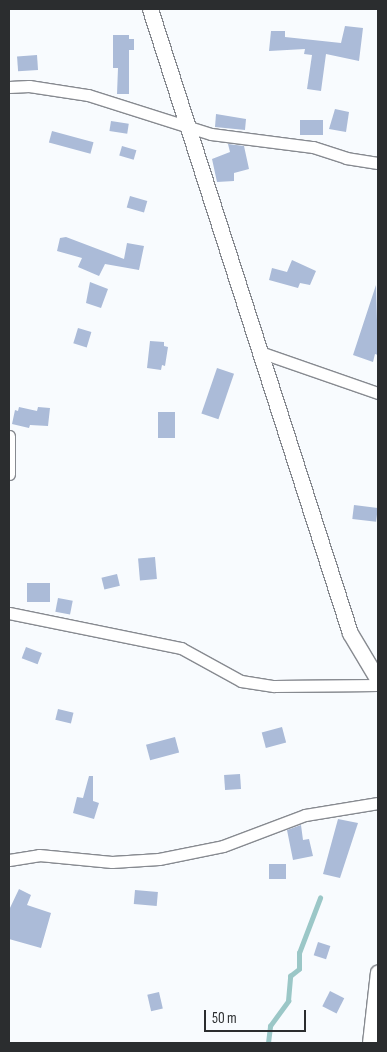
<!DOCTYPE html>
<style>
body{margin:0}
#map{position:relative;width:387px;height:1052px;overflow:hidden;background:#f8fbfe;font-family:"Sofia Sans Condensed",sans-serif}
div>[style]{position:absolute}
.stream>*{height:4.5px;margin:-2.25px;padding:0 2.25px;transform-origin:2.25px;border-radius:2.25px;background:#9bc7c7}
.building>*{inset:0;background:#abbbd8;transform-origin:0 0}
.roads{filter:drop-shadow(1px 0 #878a90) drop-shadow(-1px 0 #878a90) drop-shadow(0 1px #878a90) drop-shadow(0 -1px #878a90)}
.minor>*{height:11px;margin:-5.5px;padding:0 5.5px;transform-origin:5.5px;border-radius:5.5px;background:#fff}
.tertiary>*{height:15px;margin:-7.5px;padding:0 7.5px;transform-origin:7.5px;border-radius:7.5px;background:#fff}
span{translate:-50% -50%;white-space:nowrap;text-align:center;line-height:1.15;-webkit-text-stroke:4px #f8fbfe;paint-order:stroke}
.frame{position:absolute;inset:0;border:10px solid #2b2d2f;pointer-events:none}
.scale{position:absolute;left:204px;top:1010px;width:102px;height:22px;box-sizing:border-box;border:2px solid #2b2d2f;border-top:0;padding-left:6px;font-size:15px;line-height:18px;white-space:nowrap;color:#2b2d2f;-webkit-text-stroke:4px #f8fbfe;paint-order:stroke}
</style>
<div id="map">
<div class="stream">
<i style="left:268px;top:1043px;width:17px;rotate:-83deg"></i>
<i style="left:270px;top:1026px;width:31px;rotate:-54deg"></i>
<i style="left:288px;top:1001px;width:25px;rotate:-85deg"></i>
<i style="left:290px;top:976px;width:11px;rotate:-38deg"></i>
<i style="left:299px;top:969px;width:16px;rotate:-90deg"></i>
<i style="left:299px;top:953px;width:59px;rotate:-69.1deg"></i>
</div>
<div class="building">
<i style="clip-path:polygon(345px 26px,363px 28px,359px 61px,326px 54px,321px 91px,307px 89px,312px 55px,304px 54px,305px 49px,269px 51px,271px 31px,285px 31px,285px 37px,341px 43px)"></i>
<i style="clip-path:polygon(113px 35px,129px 35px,129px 39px,134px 39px,134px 50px,129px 50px,129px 94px,117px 94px,118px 68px,113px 68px)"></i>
<i style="left:37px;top:55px;width:15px;height:20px;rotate:86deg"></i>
<i style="clip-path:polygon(335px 109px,349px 112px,346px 132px,329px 129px)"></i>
<i style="clip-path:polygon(216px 114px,246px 119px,245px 130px,215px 127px)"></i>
<i style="left:300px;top:120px;width:23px;height:15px"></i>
<i style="left:111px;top:121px;width:18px;height:10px;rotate:9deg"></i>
<i style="left:52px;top:131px;width:43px;height:12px;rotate:15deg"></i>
<i style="clip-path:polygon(228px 144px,244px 146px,249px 169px,234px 173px,234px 181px,217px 182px,212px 159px,230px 152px)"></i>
<i style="left:122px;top:146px;width:15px;height:10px;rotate:16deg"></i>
<i style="left:130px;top:196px;width:18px;height:12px;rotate:16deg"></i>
<i style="clip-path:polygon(66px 237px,124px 259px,127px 243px,144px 246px,139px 270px,105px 264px,99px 276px,78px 267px,82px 258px,57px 251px,60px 238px)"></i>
<i style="clip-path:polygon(292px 260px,316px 271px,310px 285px,300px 283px,298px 288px,269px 280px,272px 268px,287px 272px)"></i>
<i style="clip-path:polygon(90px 282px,108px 289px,101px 308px,86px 303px)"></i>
<i style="clip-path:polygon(376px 285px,378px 355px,375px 354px,373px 362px,353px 355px)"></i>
<i style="left:78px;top:328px;width:14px;height:16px;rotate:17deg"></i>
<i style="clip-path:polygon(150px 341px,164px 342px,164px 346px,168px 347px,165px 366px,162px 365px,161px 370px,147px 368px)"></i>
<i style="left:217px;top:368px;width:18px;height:48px;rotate:19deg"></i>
<i style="clip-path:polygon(19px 407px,37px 411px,38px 407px,50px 408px,48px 426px,30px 425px,29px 428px,12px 424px,15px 410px,18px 411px)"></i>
<i style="left:158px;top:412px;width:17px;height:26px"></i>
<i style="left:354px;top:505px;width:24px;height:14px;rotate:7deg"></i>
<i style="left:155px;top:557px;width:22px;height:17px;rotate:85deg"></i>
<i style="left:117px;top:574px;width:12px;height:16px;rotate:76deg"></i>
<i style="left:27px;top:583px;width:23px;height:19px"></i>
<i style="left:58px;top:598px;width:15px;height:14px;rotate:11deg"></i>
<i style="left:26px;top:647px;width:17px;height:12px;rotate:21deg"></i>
<i style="left:58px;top:709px;width:16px;height:11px;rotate:14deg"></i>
<i style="left:282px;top:727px;width:16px;height:21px;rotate:75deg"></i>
<i style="left:175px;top:737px;width:16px;height:30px;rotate:75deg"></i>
<i style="left:240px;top:774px;width:15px;height:16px;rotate:86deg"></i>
<i style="clip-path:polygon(89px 776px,93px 776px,93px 801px,99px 803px,94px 819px,73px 813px,77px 797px,83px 798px)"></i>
<i style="clip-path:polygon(338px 819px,358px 823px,340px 878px,323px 874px)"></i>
<i style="clip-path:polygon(301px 825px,303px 840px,309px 839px,313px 856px,293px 860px,287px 830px)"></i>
<i style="left:269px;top:864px;width:17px;height:15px"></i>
<i style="clip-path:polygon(19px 889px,31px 895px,27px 905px,51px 913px,41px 948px,9px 939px,9px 910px)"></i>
<i style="left:135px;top:890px;width:23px;height:14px;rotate:5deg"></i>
<i style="left:318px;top:942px;width:13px;height:14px;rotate:18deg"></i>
<i style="left:330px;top:991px;width:16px;height:17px;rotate:27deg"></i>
<i style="left:159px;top:992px;width:17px;height:12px;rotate:77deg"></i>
</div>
<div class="roads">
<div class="minor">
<i style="left:9px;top:87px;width:20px;rotate:-3deg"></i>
<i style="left:29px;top:86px;width:60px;rotate:8.7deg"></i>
<i style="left:88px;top:95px;width:129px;rotate:17.6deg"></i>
<i style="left:211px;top:134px;width:103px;rotate:7.3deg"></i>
<i style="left:313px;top:147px;width:35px;rotate:18deg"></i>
<i style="left:346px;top:158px;width:32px;rotate:9deg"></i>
<i style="left:260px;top:352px;width:125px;rotate:19.2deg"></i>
<i style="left:9px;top:436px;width:38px;rotate:90deg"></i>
<i style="left:9px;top:613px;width:176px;rotate:11.5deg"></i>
<i style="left:181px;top:648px;width:68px;rotate:28.8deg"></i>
<i style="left:241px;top:681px;width:33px;rotate:9deg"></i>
<i style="left:274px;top:686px;width:104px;rotate:-0.6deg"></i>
<i style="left:9px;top:860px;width:30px;rotate:-9deg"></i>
<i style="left:39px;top:855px;width:73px;rotate:5.5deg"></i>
<i style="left:112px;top:862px;width:47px;rotate:-3.7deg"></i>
<i style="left:159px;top:859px;width:65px;rotate:-11.5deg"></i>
<i style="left:223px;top:846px;width:88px;rotate:-20.7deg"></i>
<i style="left:305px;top:815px;width:74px;rotate:-9.3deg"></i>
</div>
<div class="tertiary">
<i style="left:150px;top:9px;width:655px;rotate:72.23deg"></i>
<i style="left:350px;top:633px;width:55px;rotate:59.2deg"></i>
<i style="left:370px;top:1043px;width:71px;rotate:-83.6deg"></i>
</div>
</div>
<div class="frame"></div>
<div class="scale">50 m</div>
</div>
